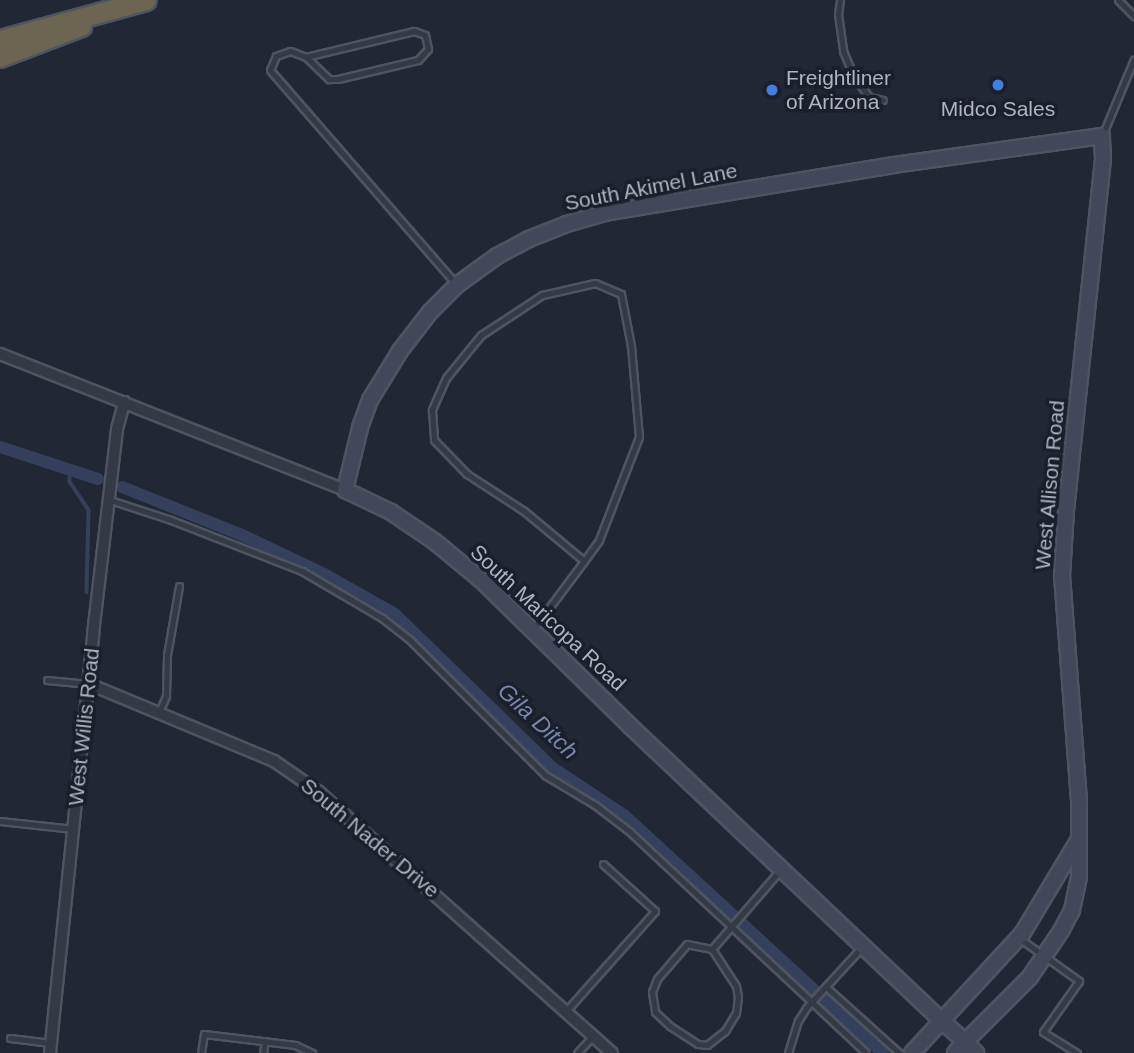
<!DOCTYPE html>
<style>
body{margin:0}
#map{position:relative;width:1134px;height:1053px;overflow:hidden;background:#212735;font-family:Arial,sans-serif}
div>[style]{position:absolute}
.stream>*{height:3.5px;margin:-1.75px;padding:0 1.75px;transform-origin:1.75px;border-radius:1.75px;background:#35415c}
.canal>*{height:12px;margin:-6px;padding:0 6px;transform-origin:6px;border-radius:6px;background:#35415c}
.roads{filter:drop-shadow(2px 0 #4e5461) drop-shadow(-2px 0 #4e5461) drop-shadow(0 2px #4e5461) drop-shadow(0 -2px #4e5461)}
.lane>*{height:5px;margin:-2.5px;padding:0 2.5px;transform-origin:2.5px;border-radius:2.5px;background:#343946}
.street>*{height:10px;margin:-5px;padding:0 5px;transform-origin:5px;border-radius:5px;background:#343946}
.secondary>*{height:14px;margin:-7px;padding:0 7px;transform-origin:7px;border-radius:7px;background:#424859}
.highway>*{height:19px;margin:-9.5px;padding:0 9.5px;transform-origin:9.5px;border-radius:9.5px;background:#6c6551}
.dots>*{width:19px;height:19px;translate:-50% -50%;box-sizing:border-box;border:4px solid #1a1f2b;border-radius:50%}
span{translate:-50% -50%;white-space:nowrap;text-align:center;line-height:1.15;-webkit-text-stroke:7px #1a1f2b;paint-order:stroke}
.poi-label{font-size:21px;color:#aeb4c3}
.left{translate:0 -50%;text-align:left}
.street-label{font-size:21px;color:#aeb4c3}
.water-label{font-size:23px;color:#7787aa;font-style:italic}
</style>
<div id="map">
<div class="stream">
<i style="left:70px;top:471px;width:11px;rotate:90deg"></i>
<i style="left:70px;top:482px;width:34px;rotate:56deg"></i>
<i style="left:89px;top:510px;width:82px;rotate:91.4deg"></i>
</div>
<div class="canal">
<i style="left:0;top:447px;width:103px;rotate:18.1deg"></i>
<i style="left:122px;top:487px;width:129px;rotate:21.8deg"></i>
<i style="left:242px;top:535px;width:91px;rotate:25.4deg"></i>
<i style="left:324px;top:574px;width:81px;rotate:29.4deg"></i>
<i style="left:395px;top:614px;width:221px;rotate:44.3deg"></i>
<i style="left:553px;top:768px;width:85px;rotate:33.5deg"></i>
<i style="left:624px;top:815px;width:352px;rotate:42.6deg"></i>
</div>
<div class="roads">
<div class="lane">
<i style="left:840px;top:0;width:14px;rotate:98deg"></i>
<i style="left:838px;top:14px;width:37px;rotate:82deg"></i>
<i style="left:843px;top:51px;width:26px;rotate:67deg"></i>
<i style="left:853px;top:75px;width:27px;rotate:54deg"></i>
<i style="left:869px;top:97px;width:14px;rotate:12deg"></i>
<i style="left:1118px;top:0;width:23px;rotate:45deg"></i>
<i style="left:306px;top:57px;width:32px;rotate:44deg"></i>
<i style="left:329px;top:79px;width:9px"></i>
<i style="left:338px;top:79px;width:82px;rotate:-13.4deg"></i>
<i style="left:418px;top:60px;width:15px;rotate:-48deg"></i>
<i style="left:428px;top:49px;width:14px;rotate:-102deg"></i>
<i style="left:425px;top:35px;width:12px;rotate:-160deg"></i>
<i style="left:414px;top:31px;width:111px;rotate:166.5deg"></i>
<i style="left:306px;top:57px;width:17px;rotate:-159deg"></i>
<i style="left:290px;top:51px;width:15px;rotate:160deg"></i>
<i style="left:276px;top:56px;width:15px;rotate:113deg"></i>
<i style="left:270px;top:70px;width:285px;rotate:49deg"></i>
<i style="left:1102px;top:136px;width:83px;rotate:-67.4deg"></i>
<i style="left:110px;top:500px;width:64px;rotate:18.2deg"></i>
<i style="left:171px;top:520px;width:141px;rotate:21.3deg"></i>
<i style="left:302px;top:571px;width:93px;rotate:30.4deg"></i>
<i style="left:382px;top:618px;width:36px;rotate:38deg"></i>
<i style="left:410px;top:640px;width:191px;rotate:45deg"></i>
<i style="left:545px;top:775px;width:58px;rotate:31deg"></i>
<i style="left:595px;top:805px;width:44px;rotate:37.6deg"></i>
<i style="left:630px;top:832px;width:323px;rotate:43.1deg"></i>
<i style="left:534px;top:628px;width:84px;rotate:-53.3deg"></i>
<i style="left:584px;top:561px;width:26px;rotate:-54deg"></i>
<i style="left:599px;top:540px;width:110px;rotate:-68.8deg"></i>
<i style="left:639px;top:437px;width:91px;rotate:-95deg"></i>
<i style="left:631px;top:346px;width:53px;rotate:-100.9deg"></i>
<i style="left:621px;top:294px;width:28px;rotate:-157deg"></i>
<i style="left:595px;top:283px;width:54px;rotate:167.2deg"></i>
<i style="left:542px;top:295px;width:73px;rotate:146.7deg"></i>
<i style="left:481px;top:335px;width:55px;rotate:129.1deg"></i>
<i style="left:446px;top:378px;width:35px;rotate:114deg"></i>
<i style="left:432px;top:410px;width:30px;rotate:86deg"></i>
<i style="left:434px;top:440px;width:47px;rotate:45.9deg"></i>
<i style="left:467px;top:474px;width:68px;rotate:33deg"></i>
<i style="left:524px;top:511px;width:78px;rotate:39.8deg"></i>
<i style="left:47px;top:680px;width:42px;rotate:5.4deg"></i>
<i style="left:158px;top:714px;width:20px;rotate:-66deg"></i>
<i style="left:166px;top:696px;width:41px;rotate:-88.6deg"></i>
<i style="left:167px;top:655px;width:70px;rotate:-80.1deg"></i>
<i style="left:0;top:821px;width:74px;rotate:6.2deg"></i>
<i style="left:1019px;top:938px;width:74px;rotate:35.6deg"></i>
<i style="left:1079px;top:981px;width:62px;rotate:125.2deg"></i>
<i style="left:1043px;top:1032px;width:40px;rotate:32deg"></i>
<i style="left:712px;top:949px;width:25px;rotate:-169deg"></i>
<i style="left:687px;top:944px;width:46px;rotate:130.6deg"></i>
<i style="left:657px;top:979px;width:14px;rotate:111deg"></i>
<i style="left:652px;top:992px;width:20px;rotate:81deg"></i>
<i style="left:655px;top:1012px;width:21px;rotate:43deg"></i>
<i style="left:670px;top:1026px;width:33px;rotate:33deg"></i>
<i style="left:698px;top:1044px;width:9px;rotate:6deg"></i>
<i style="left:707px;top:1045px;width:23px;rotate:-38deg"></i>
<i style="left:725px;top:1031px;width:21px;rotate:-59deg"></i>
<i style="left:736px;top:1013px;width:16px;rotate:-83deg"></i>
<i style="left:738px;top:997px;width:11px;rotate:-100deg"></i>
<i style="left:736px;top:986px;width:44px;rotate:-123deg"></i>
<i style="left:712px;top:949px;width:106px;rotate:-49.2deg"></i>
<i style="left:826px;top:987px;width:98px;rotate:42.1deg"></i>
<i style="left:566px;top:1011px;width:134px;rotate:-48.3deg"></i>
<i style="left:655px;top:911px;width:70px;rotate:-137.9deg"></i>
<i style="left:10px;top:1038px;width:41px;rotate:7deg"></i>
<i style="left:201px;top:1053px;width:19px;rotate:-81deg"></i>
<i style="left:204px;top:1034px;width:92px;rotate:6.9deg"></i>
<i style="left:295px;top:1045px;width:19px;rotate:25deg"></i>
<i style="left:263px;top:1053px;width:12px;rotate:-81deg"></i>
<i style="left:577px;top:1053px;width:23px;rotate:-47deg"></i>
<i style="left:788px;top:1053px;width:34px;rotate:-73deg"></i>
<i style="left:798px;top:1021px;width:15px;rotate:-58deg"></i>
<i style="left:806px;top:1008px;width:81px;rotate:-47.5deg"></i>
</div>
<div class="street">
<i style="left:0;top:354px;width:371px;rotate:21.5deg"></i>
<i style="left:89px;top:684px;width:200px;rotate:22.6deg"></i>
<i style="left:274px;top:761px;width:55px;rotate:34.6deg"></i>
<i style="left:319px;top:792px;width:392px;rotate:41.7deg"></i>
<i style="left:50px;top:1053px;width:421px;rotate:-84.1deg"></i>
<i style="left:93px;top:634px;width:206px;rotate:-83.3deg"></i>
<i style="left:117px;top:429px;width:28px;rotate:-75deg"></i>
</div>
<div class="secondary">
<i style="left:912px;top:1053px;width:162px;rotate:-47.3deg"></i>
<i style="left:1022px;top:934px;width:111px;rotate:-59deg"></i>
<i style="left:955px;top:1053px;width:15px;rotate:-48deg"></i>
<i style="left:965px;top:1042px;width:92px;rotate:-45deg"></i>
<i style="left:1030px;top:977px;width:55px;rotate:-56deg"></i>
<i style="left:1061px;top:931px;width:24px;rotate:-62deg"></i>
<i style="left:1072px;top:910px;width:34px;rotate:-78deg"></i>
<i style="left:1079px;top:877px;width:76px;rotate:-90deg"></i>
<i style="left:1079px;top:801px;width:226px;rotate:-94.3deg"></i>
<i style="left:1062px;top:576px;width:65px;rotate:-86.5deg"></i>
<i style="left:1066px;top:511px;width:355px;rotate:-84deg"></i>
<i style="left:1103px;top:158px;width:22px;rotate:-93deg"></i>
<i style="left:1102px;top:136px;width:210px;rotate:172.1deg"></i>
<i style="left:894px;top:165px;width:293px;rotate:170.6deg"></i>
<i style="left:605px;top:213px;width:40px;rotate:164deg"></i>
<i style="left:567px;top:224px;width:41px;rotate:158.5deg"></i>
<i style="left:529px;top:239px;width:36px;rotate:152deg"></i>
<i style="left:497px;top:256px;width:49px;rotate:144.1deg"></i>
<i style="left:457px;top:285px;width:38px;rotate:135deg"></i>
<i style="left:430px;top:312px;width:49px;rotate:127.6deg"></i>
<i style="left:400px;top:351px;width:57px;rotate:121.5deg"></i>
<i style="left:370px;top:400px;width:30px;rotate:110deg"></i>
<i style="left:360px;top:428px;width:64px;rotate:103.6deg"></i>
<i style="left:345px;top:490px;width:51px;rotate:25.6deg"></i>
<i style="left:391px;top:512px;width:52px;rotate:34deg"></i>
<i style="left:434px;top:541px;width:60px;rotate:39.6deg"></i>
<i style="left:480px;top:579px;width:210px;rotate:44.4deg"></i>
<i style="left:630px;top:726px;width:431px;rotate:43.4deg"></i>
<i style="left:943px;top:1022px;width:30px;rotate:42deg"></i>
<i style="left:965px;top:1042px;width:16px;rotate:45deg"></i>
</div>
<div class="highway">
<i style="left:0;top:40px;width:151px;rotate:-15.3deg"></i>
<i style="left:0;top:57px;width:87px;rotate:-20.9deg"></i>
</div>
</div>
<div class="dots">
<i style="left:998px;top:85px;background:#3f7fe0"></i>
<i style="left:772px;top:90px;background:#3f7fe0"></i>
</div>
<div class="poi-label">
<span class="left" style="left:786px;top:90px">Freightliner<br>of Arizona</span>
<span style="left:998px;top:109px">Midco Sales</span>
</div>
<div class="street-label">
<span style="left:651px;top:187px;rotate:-11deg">South Akimel Lane</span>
<span style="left:1050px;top:485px;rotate:-85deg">West Allison Road</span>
<span style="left:548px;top:618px;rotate:43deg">South Maricopa Road</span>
<span style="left:84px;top:727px;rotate:-84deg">West Willis Road</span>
<span style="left:370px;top:838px;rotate:40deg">South Nader Drive</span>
</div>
<div class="water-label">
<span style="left:538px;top:721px;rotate:43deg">Gila Ditch</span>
</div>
</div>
